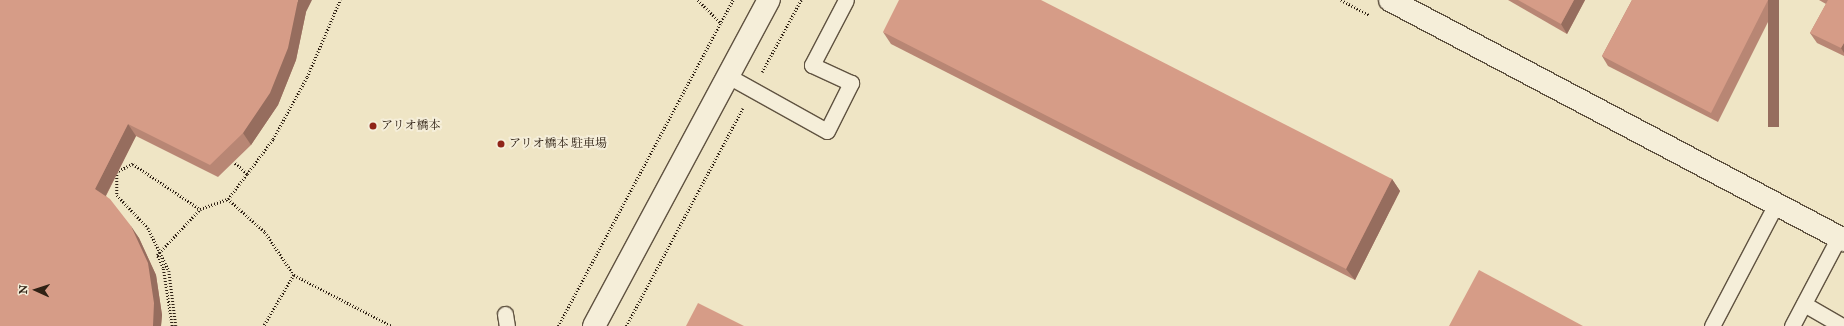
<!DOCTYPE html>
<meta charset="utf-8">
<style>
body{margin:0}
#map{position:relative;width:1844px;height:326px;overflow:hidden;background:#efe5c5;font-family:"IM FELL Great Primer","Noto Serif JP",serif}
div>[style]{position:absolute}
.path>*{height:2.5px;margin-top:-1.25px;transform-origin:0;background:repeating-linear-gradient(90deg,#302215 0 1px,transparent 0 3px)}
.roads{filter:drop-shadow(1px 0 #605341) drop-shadow(-1px 0 #605341) drop-shadow(0 1px #605341) drop-shadow(0 -1px #605341)}
.lane>*{height:15px;margin:-7.5px;padding:0 7.5px;transform-origin:7.5px;border-radius:7.5px;background:#f5eed9}
.secondary>*{height:22px;margin:-11px;padding:0 11px;transform-origin:11px;border-radius:11px;background:#f5eed9}
.path-bridge>*{height:2.5px;margin-top:-1.25px;transform-origin:0;background:repeating-linear-gradient(90deg,#302215 0 1px,transparent 0 3px)}
.wall>*{inset:0;background:#b88674}
.shaded-wall>*{inset:0;background:#966d5e;transform-origin:0 0}
.building>*{inset:0;background:#d69c87}
.dots>*{width:11px;height:11px;translate:-50% -50%;box-sizing:border-box;border:2px solid #f5eed9;border-radius:50%}
span{translate:-50% -50%;white-space:nowrap;text-align:center;line-height:1.15;-webkit-text-stroke:4px #f5eed9;paint-order:stroke}
.poi-label{font-size:12px;color:#302215}
.left{translate:0 -50%;text-align:left}
.north{position:absolute;left:16px;top:270px;width:40px;height:40px;-webkit-text-stroke:3px #f5eed9;paint-order:stroke;rotate:273deg;font-size:11px;font-weight:700;line-height:16px;text-align:center;color:#302215}
.north::after{content:'';display:block;margin:auto;width:14px;height:18px;background:#302215;clip-path:polygon(50% 0,100% 100%,50% 72%,0 100%)}
</style>
<div id="map">
<div class="path">
<i style="left:698px;top:0;width:33px;rotate:45deg"></i>
<i style="left:1341px;top:0;width:32px;rotate:28deg"></i>
<i style="left:762px;top:72px;width:82px;rotate:-61.6deg"></i>
<i style="left:133px;top:164px;width:81px;rotate:33.9deg"></i>
<i style="left:247px;top:174px;width:44px;rotate:-53.4deg"></i>
<i style="left:273px;top:139px;width:71px;rotate:-61.3deg"></i>
<i style="left:307px;top:77px;width:84px;rotate:-66.8deg"></i>
<i style="left:228px;top:199px;width:50px;rotate:41.7deg"></i>
<i style="left:265px;top:232px;width:52px;rotate:56deg"></i>
<i style="left:294px;top:275px;width:59px;rotate:120.5deg"></i>
<i style="left:294px;top:275px;width:110px;rotate:27.5deg"></i>
<i style="left:172px;top:326px;width:59px;rotate:-98.8deg"></i>
<i style="left:163px;top:268px;width:14px;rotate:-115deg"></i>
<i style="left:157px;top:255px;width:63px;rotate:-46.9deg"></i>
<i style="left:200px;top:209px;width:30px;rotate:-20deg"></i>
<i style="left:228px;top:199px;width:31px;rotate:-53deg"></i>
<i style="left:247px;top:174px;width:18px;rotate:-139deg"></i>
<i style="left:558px;top:326px;width:370px;rotate:-61.8deg"></i>
<i style="left:626px;top:326px;width:247px;rotate:-61.8deg"></i>
</div>
<div class="roads">
<div class="lane">
<i style="left:728px;top:76px;width:113px;rotate:29.1deg"></i>
<i style="left:827px;top:131px;width:54px;rotate:-63.4deg"></i>
<i style="left:851px;top:83px;width:43px;rotate:-155.2deg"></i>
<i style="left:812px;top:65px;width:73px;rotate:-62.4deg"></i>
<i style="left:1804px;top:304px;width:44px;rotate:30.1deg"></i>
<i style="left:505px;top:314px;width:12px;rotate:81deg"></i>
<i style="left:1712px;top:326px;width:138px;rotate:-62.3deg"></i>
<i style="left:1792px;top:326px;width:101px;rotate:-62.2deg"></i>
</div>
<div class="secondary">
<i style="left:1390px;top:0;width:514px;rotate:27.86deg"></i>
<i style="left:594px;top:326px;width:370px;rotate:-61.8deg"></i>
</div>
</div>
<div class="path-bridge">
<i style="left:133px;top:164px;width:18px;rotate:153deg"></i>
<i style="left:117px;top:172px;width:23px;rotate:90deg"></i>
<i style="left:117px;top:195px;width:45px;rotate:46.8deg"></i>
<i style="left:148px;top:228px;width:48px;rotate:64deg"></i>
<i style="left:169px;top:271px;width:55px;rotate:82.7deg"></i>
</div>
<div class="wall">
<i style="clip-path:polygon(0 0,306px 12px,296px 60px,278px 105px,251px 145px,218px 177px,136px 136px,106px 196px,139px 238px,156px 275px,162px 315px,161px 326px,0 326px)"></i>
<i style="clip-path:polygon(1508px 0,1585px 0,1567px 34px)"></i>
<i style="clip-path:polygon(1632px 0,1779px 0,1718px 122px,1608px 66px,1602px 56px)"></i>
<i style="clip-path:polygon(1819px 0,1844px 0,1844px 56px,1817px 43px,1810px 33px,1826px 4px)"></i>
<i style="clip-path:polygon(883px 32px,1392px 179px,1400px 191px,1355px 280px,891px 44px)"></i>
</div>
<div class="shaded-wall">
<i style="clip-path:polygon(298px 0,312px 0,306px 12px,296px 60px,278px 105px,251px 145px,243px 133px)"></i>
<i style="clip-path:polygon(1574px 0,1585px 0,1567px 34px,1561px 24px)"></i>
<i style="left:1768px;top:0;width:11px;height:127px"></i>
<i style="clip-path:polygon(1844px 43px,1844px 53px,1841px 48px)"></i>
<i style="clip-path:polygon(128px 124px,136px 136px,103px 201px,95px 189px)"></i>
<i style="clip-path:polygon(1392px 179px,1400px 191px,1355px 280px,1346px 269px)"></i>
<i style="clip-path:polygon(131px 226px,139px 238px,156px 275px,162px 315px,161px 326px,153px 326px)"></i>
</div>
<div class="building">
<i style="clip-path:polygon(0 0,298px 0,288px 48px,270px 93px,243px 133px,210px 165px,128px 124px,95px 189px,110px 199px,131px 226px,148px 263px,154px 303px,153px 326px,0 326px)"></i>
<i style="clip-path:polygon(899px 0,1041px 0,1392px 179px,1346px 269px,883px 32px)"></i>
<i style="clip-path:polygon(1518px 0,1574px 0,1561px 24px)"></i>
<i style="clip-path:polygon(1632px 0,1768px 0,1711px 113px,1602px 56px)"></i>
<i style="clip-path:polygon(1828px 0,1844px 0,1844px 43px,1841px 48px,1810px 33px)"></i>
<i style="clip-path:polygon(1479px 270px,1583px 326px,1449px 326px)"></i>
<i style="clip-path:polygon(698px 303px,744px 326px,686px 326px)"></i>
</div>
<div class="dots">
<i style="left:373px;top:126px;background:#8f2418"></i>
<i style="left:501px;top:144px;background:#8f2418"></i>
</div>
<div class="poi-label">
<span class="left" style="left:381px;top:126px">アリオ橋本</span>
<span class="left" style="left:509px;top:144px">アリオ橋本 駐車場</span>
</div>
<div class="north">N</div>
</div>
